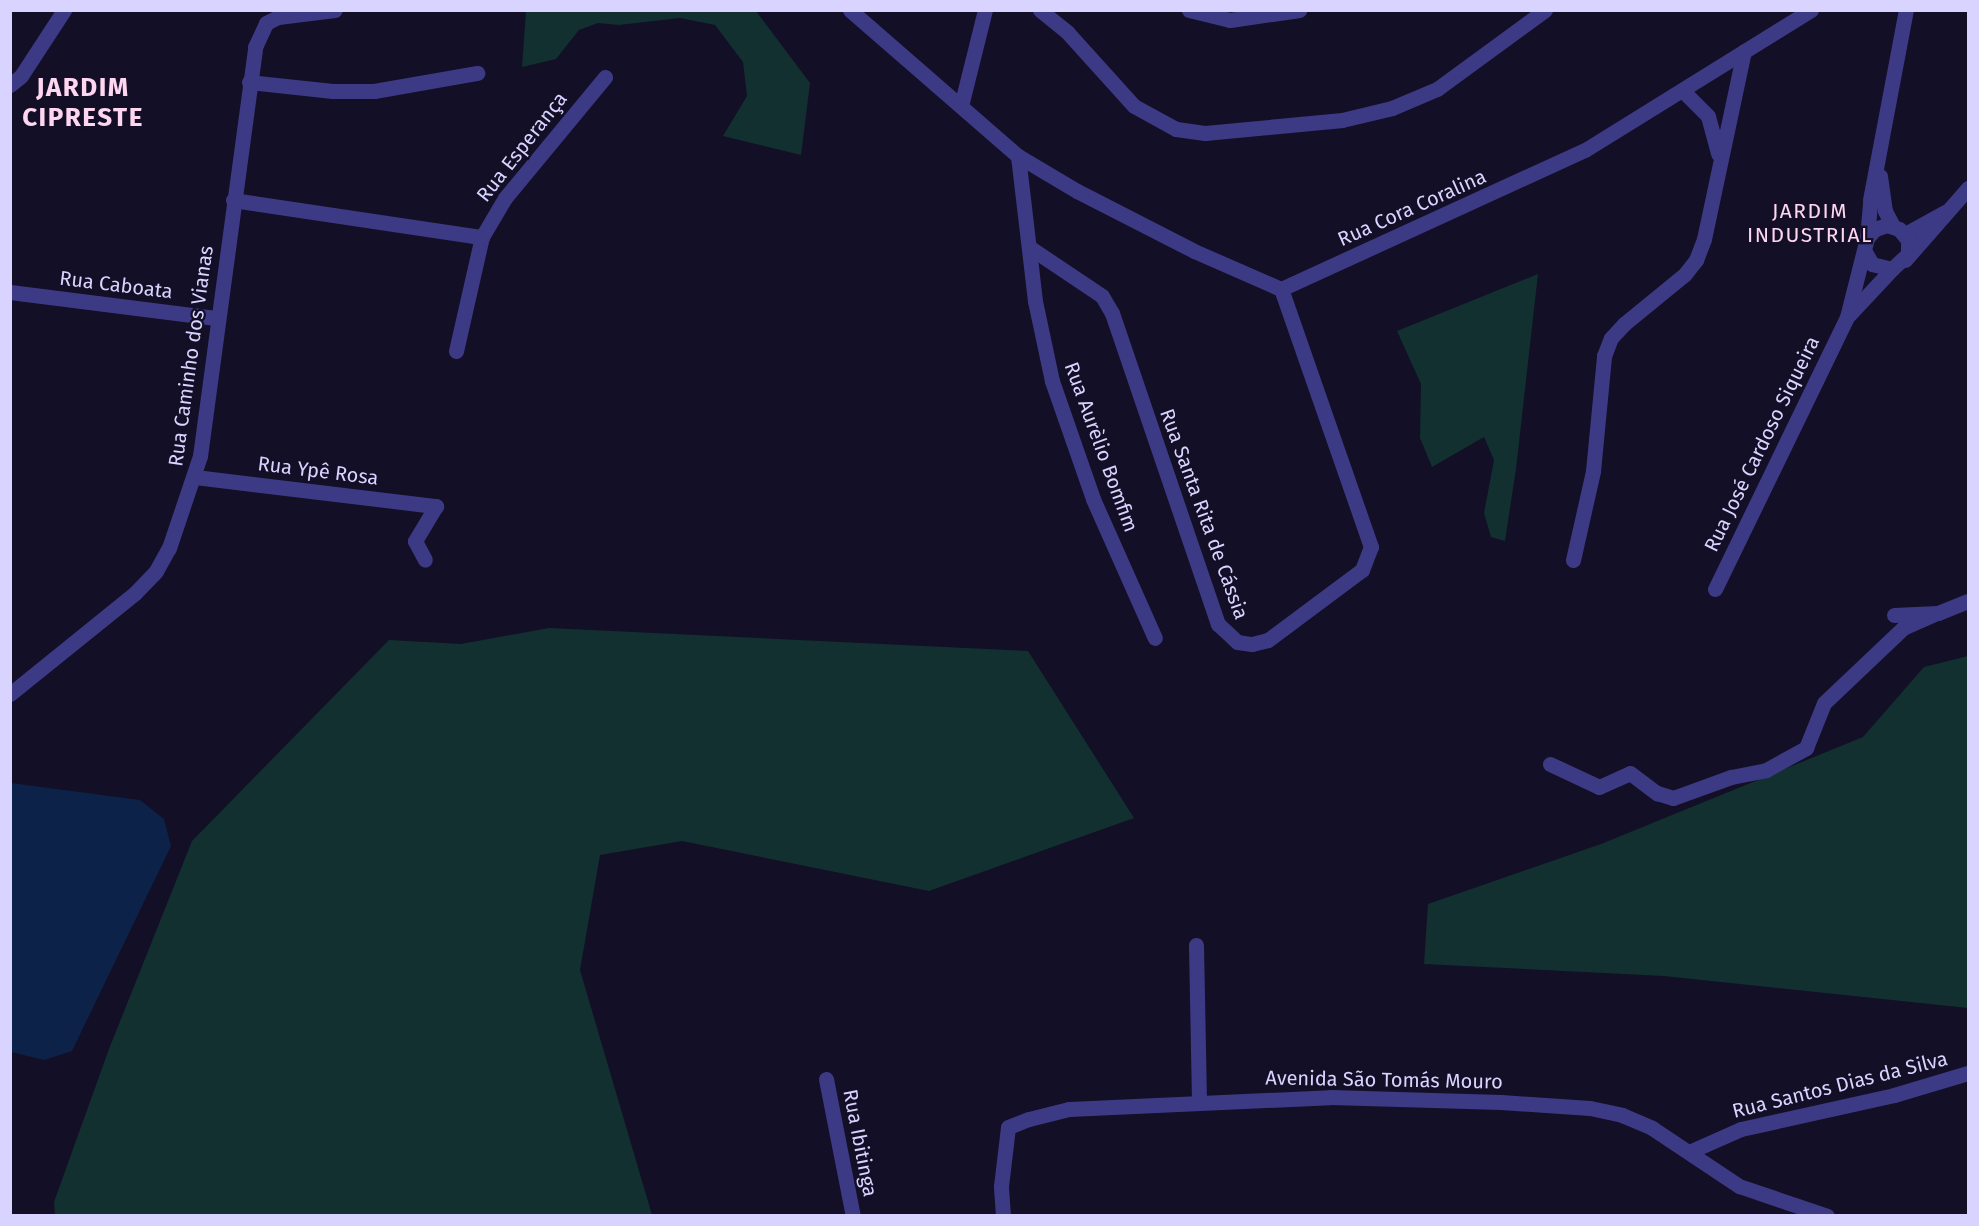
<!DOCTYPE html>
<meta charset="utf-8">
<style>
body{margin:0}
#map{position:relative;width:1979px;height:1226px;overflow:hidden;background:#130f26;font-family:"Fira Sans",sans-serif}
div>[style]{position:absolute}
.green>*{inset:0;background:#12302f}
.water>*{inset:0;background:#0c2248}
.minor>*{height:15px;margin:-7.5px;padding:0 7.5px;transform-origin:7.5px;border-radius:7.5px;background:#3d3a85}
span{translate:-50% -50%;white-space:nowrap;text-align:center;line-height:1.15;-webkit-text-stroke:4.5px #130f26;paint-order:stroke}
.street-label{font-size:20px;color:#d9d4ff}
.neighbourhood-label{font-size:21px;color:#ffd6f0;letter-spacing:1.5px}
.district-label{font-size:26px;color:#ffd6f0;font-weight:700;letter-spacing:1.5px}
.frame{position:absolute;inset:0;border:12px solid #d9d4ff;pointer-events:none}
</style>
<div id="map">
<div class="green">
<i style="clip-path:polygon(526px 11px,756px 11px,810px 83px,801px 155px,723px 136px,747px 96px,743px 62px,715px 25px,680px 18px,619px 25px,598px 23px,579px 30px,556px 59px,522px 67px)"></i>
<i style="clip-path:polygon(1538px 274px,1516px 469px,1505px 541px,1491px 537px,1484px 513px,1494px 460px,1484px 437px,1432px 467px,1420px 438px,1421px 384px,1397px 331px)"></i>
<i style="clip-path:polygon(549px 628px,1028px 651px,1134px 818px,929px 891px,682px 841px,600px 855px,580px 970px,652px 1215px,55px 1215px,54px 1202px,109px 1049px,192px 841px,389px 640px,461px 644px)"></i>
<i style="clip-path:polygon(1968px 656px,1968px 1008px,1664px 976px,1424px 964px,1428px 904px,1601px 844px,1863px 737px,1924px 667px)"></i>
</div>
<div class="water">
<i style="clip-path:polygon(11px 783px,140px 800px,164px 819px,171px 846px,72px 1051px,44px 1060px,11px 1052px)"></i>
</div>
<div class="minor">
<i style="left:850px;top:10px;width:223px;rotate:41deg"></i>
<i style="left:1018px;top:156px;width:69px;rotate:30.7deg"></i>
<i style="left:1077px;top:191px;width:131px;rotate:27.1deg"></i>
<i style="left:1194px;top:251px;width:95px;rotate:23.6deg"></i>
<i style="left:1281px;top:289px;width:334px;rotate:-24.6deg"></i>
<i style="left:1585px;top:150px;width:266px;rotate:-31.8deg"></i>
<i style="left:1040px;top:10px;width:36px;rotate:39deg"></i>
<i style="left:1068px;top:33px;width:98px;rotate:47.9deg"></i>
<i style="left:1134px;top:106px;width:48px;rotate:28.7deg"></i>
<i style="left:1176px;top:129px;width:29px;rotate:8deg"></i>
<i style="left:1205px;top:133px;width:138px;rotate:-5.4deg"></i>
<i style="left:1342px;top:120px;width:51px;rotate:-13.5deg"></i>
<i style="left:1392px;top:108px;width:49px;rotate:-22.9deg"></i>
<i style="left:1437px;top:89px;width:134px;rotate:-36.2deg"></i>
<i style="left:1189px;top:10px;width:42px;rotate:13.7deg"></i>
<i style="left:1230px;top:20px;width:70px;rotate:-8.2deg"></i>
<i style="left:249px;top:82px;width:84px;rotate:6.1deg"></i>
<i style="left:333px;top:91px;width:41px"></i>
<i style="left:374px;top:91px;width:105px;rotate:-9.9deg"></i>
<i style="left:10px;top:85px;width:14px;rotate:-39deg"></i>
<i style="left:21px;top:76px;width:79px;rotate:-56.9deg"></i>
<i style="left:1683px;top:91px;width:35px;rotate:45deg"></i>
<i style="left:1708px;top:116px;width:39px;rotate:75deg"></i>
<i style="left:961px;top:106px;width:99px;rotate:-76deg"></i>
<i style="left:1018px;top:156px;width:146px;rotate:83.3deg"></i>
<i style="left:1035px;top:301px;width:82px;rotate:78deg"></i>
<i style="left:1052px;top:381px;width:125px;rotate:70.8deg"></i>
<i style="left:1093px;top:499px;width:152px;rotate:66deg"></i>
<i style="left:1880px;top:176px;width:35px;rotate:82deg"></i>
<i style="left:1885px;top:211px;width:17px;rotate:62deg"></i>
<i style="left:233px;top:200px;width:252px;rotate:8.5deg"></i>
<i style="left:1905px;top:234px;width:46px;rotate:-28.8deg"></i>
<i style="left:1867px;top:238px;width:38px;rotate:-85deg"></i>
<i style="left:1870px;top:200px;width:193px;rotate:-79.3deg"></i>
<i style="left:1029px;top:247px;width:88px;rotate:33.9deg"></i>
<i style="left:1102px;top:296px;width:20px;rotate:60deg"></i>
<i style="left:1112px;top:313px;width:329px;rotate:71.2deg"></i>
<i style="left:1218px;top:624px;width:26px;rotate:43deg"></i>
<i style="left:1237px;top:642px;width:15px;rotate:8deg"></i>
<i style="left:1252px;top:644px;width:16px;rotate:-14deg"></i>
<i style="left:1268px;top:640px;width:117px;rotate:-36.7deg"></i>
<i style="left:1362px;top:570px;width:25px;rotate:-69deg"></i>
<i style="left:1371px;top:547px;width:273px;rotate:-109.2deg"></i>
<i style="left:1905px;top:260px;width:96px;rotate:-48.8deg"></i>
<i style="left:10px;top:292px;width:209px;rotate:7.2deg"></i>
<i style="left:1849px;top:315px;width:63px;rotate:-46.9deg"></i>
<i style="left:456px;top:351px;width:117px;rotate:-77.2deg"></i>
<i style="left:482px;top:237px;width:45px;rotate:-59.5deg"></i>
<i style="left:505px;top:198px;width:157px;rotate:-50.4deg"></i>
<i style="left:195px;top:477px;width:243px;rotate:6.9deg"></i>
<i style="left:436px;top:506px;width:41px;rotate:121deg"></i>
<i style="left:415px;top:541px;width:21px;rotate:62deg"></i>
<i style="left:1573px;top:560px;width:91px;rotate:-77.3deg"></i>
<i style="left:1593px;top:471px;width:116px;rotate:-84.5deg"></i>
<i style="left:1604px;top:356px;width:19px;rotate:-69deg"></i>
<i style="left:1611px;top:338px;width:19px;rotate:-47deg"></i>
<i style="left:1624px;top:324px;width:79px;rotate:-39.3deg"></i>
<i style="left:1685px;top:274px;width:18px;rotate:-52deg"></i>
<i style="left:1696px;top:260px;width:22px;rotate:-69deg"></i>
<i style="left:1704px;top:239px;width:192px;rotate:-78deg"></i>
<i style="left:1715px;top:589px;width:302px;rotate:-64.1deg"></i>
<i style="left:1847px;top:317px;width:81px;rotate:-75.8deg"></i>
<i style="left:1867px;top:238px;width:12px;rotate:-48deg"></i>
<i style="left:1875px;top:229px;width:13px;rotate:-18deg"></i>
<i style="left:1887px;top:225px;width:13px;rotate:18deg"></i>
<i style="left:1899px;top:229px;width:14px;rotate:51deg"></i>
<i style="left:1908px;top:240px;width:14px;rotate:90deg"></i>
<i style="left:1908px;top:254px;width:22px;rotate:137deg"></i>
<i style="left:1892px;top:269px;width:21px;rotate:-166deg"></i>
<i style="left:1872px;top:264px;width:14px;rotate:-120deg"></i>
<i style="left:1894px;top:615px;width:44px;rotate:-2.6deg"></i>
<i style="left:1938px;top:613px;width:32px;rotate:-22deg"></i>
<i style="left:10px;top:694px;width:161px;rotate:-38.9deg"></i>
<i style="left:135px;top:593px;width:30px;rotate:-46deg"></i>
<i style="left:156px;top:571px;width:26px;rotate:-61deg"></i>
<i style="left:169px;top:548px;width:97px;rotate:-71.4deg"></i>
<i style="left:200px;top:456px;width:413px;rotate:-82.3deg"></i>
<i style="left:255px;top:47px;width:26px;rotate:-65deg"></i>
<i style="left:266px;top:23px;width:13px;rotate:-27deg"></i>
<i style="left:278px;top:17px;width:57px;rotate:-7deg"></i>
<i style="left:1550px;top:764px;width:54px;rotate:25.1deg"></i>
<i style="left:1599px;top:787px;width:34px;rotate:-24deg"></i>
<i style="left:1630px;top:773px;width:34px;rotate:37deg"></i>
<i style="left:1657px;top:793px;width:17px;rotate:17deg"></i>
<i style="left:1673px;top:798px;width:62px;rotate:-19.9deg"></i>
<i style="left:1731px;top:777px;width:36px;rotate:-11deg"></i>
<i style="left:1766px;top:770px;width:46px;rotate:-28.8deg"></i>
<i style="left:1806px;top:748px;width:48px;rotate:-68.2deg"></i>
<i style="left:1824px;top:703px;width:109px;rotate:-43.5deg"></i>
<i style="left:1903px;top:628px;width:34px;rotate:-24deg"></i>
<i style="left:1196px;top:945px;width:156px;rotate:88.9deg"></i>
<i style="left:826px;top:1079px;width:140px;rotate:78.9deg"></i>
<i style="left:1689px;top:1152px;width:57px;rotate:-23.9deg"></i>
<i style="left:1741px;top:1129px;width:157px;rotate:-12.5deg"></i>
<i style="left:1894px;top:1095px;width:77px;rotate:-16.6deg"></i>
<i style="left:1003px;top:1216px;width:30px;rotate:-94deg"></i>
<i style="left:1001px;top:1186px;width:59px;rotate:-83.2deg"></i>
<i style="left:1008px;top:1127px;width:22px;rotate:-21deg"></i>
<i style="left:1029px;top:1119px;width:41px;rotate:-14deg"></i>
<i style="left:1069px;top:1109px;width:261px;rotate:-2.6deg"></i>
<i style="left:1330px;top:1097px;width:171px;rotate:1.7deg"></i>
<i style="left:1501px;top:1102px;width:89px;rotate:3.9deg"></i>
<i style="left:1590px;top:1108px;width:33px;rotate:12deg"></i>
<i style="left:1622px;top:1115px;width:33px;rotate:23deg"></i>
<i style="left:1652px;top:1128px;width:105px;rotate:33.7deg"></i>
<i style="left:1739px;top:1186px;width:93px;rotate:18.8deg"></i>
</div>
<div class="street-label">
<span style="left:522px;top:147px;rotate:-52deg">Rua Esperança</span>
<span style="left:1412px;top:208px;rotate:-24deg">Rua Cora Coralina</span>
<span style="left:116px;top:285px;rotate:7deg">Rua Caboata</span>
<span style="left:191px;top:356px;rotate:-82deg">Rua Caminho dos Vianas</span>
<span style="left:1762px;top:444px;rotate:-64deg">Rua José Cardoso Siqueira</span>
<span style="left:1101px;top:447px;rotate:70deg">Rua Aurèlio Bomfim</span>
<span style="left:318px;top:471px;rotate:7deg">Rua Ypê Rosa</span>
<span style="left:1204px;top:514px;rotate:70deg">Rua Santa Rita de Cássia</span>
<span style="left:1384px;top:1080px;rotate:1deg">Avenida São Tomás Mouro</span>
<span style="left:1840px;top:1085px;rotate:-14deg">Rua Santos Dias da Silva</span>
<span style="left:860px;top:1143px;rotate:79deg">Rua Ibitinga</span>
</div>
<div class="neighbourhood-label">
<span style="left:1810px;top:223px">JARDIM<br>INDUSTRIAL</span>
</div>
<div class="district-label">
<span style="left:83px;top:103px">JARDIM<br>CIPRESTE</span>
</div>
<div class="frame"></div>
</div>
